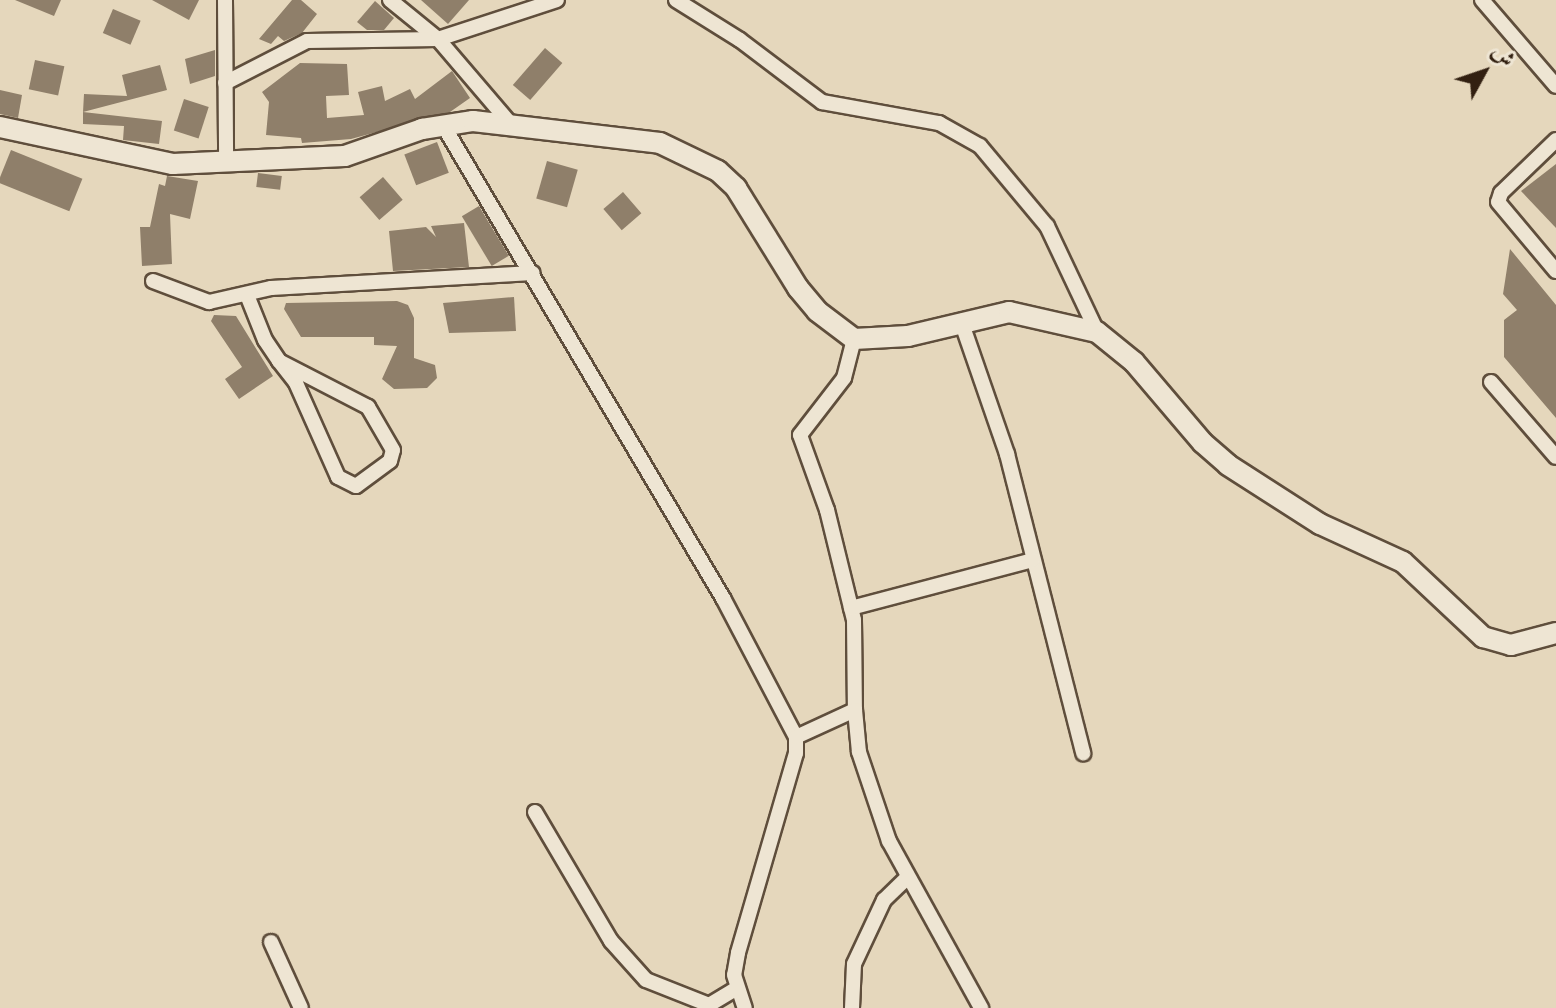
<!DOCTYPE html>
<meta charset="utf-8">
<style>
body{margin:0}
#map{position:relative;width:1556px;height:1008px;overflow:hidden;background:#e5d7bc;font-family:"IM FELL DW Pica",Amiri,serif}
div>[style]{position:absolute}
.building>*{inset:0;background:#8f7f6a;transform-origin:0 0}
.roads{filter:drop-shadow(2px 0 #5f4e3c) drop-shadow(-2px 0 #5f4e3c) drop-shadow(0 2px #5f4e3c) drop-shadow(0 -2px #5f4e3c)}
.street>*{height:14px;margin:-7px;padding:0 7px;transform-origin:7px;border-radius:7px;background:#eee5d3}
.secondary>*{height:20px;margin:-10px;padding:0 10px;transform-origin:10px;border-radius:10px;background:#eee5d3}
span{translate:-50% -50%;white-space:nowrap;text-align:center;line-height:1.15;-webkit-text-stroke:6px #eee5d3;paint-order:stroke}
.north{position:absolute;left:1444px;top:32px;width:80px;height:80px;-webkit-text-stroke:6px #eee5d3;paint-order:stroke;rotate:50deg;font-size:22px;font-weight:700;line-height:32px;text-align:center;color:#322011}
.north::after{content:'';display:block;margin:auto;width:28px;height:36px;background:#322011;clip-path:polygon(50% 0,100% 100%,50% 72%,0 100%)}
</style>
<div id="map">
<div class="building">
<i style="clip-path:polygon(15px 0,61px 0,54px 16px)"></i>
<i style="clip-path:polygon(152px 0,199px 0,189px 20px)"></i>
<i style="clip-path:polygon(292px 0,301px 0,317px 14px,302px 33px,284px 41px,278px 36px,271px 44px,259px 39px)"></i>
<i style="clip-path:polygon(421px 0,469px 0,448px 24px)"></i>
<i style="clip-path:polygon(375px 1px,394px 18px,384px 30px,367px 30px,357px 22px)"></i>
<i style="left:113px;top:9px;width:30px;height:26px;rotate:23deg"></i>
<i style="left:545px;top:48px;width:23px;height:49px;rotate:41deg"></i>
<i style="clip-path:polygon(215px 50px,215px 76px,190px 84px,185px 59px)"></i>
<i style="left:35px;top:60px;width:30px;height:30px;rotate:12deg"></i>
<i style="clip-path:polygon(300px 63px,347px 64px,349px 95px,326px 96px,327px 118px,364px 115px,358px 92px,382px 86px,385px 101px,410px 89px,415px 99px,452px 71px,470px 98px,450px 112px,351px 139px,302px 143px,301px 138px,266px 135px,269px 102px,262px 92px)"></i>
<i style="clip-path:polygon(160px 65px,167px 90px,83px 112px,84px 94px,127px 96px,122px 75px)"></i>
<i style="clip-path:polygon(0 90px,22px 95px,18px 118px,0 114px)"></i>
<i style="left:184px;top:99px;width:26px;height:33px;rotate:18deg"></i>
<i style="clip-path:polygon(83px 112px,162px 121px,159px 144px,123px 140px,124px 126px,83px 124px)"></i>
<i style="left:437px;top:142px;width:33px;height:35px;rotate:69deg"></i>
<i style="left:11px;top:150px;width:77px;height:35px;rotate:22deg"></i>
<i style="left:547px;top:161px;width:32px;height:39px;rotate:16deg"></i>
<i style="clip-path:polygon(1556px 164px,1556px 228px,1521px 191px)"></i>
<i style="left:258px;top:173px;width:24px;height:14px;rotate:7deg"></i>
<i style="clip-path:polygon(167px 176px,198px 181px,190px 219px,170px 214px,172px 264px,142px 266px,140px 227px,150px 227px,159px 184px,165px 186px)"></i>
<i style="left:383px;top:177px;width:30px;height:31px;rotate:49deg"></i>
<i style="left:623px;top:192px;width:28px;height:26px;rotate:49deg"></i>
<i style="left:479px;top:206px;width:58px;height:20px;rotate:59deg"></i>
<i style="clip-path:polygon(464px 223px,469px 267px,393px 271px,389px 231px,426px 227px,436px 237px,431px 226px)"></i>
<i style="clip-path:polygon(1510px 249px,1556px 305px,1556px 418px,1504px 357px,1504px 320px,1517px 310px,1503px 294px)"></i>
<i style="clip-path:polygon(514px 297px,516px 331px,449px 333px,443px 303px)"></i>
<i style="clip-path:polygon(397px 301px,408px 305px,414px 318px,414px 358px,435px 365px,437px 378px,427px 388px,394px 389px,382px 379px,397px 346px,374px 345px,374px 337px,301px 337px,284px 309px,286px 303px)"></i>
<i style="clip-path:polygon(214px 315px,236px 316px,273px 376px,239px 399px,225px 379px,242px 367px,211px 321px)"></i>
</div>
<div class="roads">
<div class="street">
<i style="left:225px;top:0;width:162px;rotate:89.6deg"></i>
<i style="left:390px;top:0;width:62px;rotate:39.1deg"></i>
<i style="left:438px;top:39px;width:109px;rotate:49.5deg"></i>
<i style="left:676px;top:0;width:75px;rotate:32deg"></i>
<i style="left:740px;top:40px;width:103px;rotate:37.1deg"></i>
<i style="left:822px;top:102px;width:119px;rotate:10.2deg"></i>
<i style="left:939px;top:123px;width:47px;rotate:29.3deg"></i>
<i style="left:980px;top:146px;width:104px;rotate:50.1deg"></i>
<i style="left:1047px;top:226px;width:117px;rotate:64.7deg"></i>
<i style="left:1482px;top:0;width:113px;rotate:49.3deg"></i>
<i style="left:225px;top:83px;width:92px;rotate:-27.1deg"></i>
<i style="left:307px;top:41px;width:131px;rotate:-0.9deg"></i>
<i style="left:438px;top:39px;width:125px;rotate:-18.1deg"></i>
<i style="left:443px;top:125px;width:550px;rotate:59.38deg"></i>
<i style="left:723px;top:598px;width:157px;rotate:62.3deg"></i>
<i style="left:796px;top:737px;width:16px;rotate:90deg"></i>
<i style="left:796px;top:753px;width:208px;rotate:106.2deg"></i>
<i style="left:738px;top:953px;width:22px;rotate:100deg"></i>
<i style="left:734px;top:975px;width:35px;rotate:72deg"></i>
<i style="left:1556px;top:140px;width:76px;rotate:136.1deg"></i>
<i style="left:1501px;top:193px;width:9px;rotate:108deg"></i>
<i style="left:1498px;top:202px;width:90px;rotate:50deg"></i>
<i style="left:153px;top:281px;width:60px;rotate:20.6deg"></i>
<i style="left:209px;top:302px;width:64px;rotate:-12.7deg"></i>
<i style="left:271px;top:288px;width:262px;rotate:-3.3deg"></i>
<i style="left:247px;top:295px;width:48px;rotate:68.2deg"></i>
<i style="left:265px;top:340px;width:25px;rotate:56deg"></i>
<i style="left:279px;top:361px;width:28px;rotate:52deg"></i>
<i style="left:296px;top:383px;width:103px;rotate:65.9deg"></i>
<i style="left:338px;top:477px;width:20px;rotate:27deg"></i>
<i style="left:356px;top:486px;width:42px;rotate:-36.3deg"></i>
<i style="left:390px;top:461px;width:11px;rotate:-75deg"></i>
<i style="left:393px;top:450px;width:50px;rotate:-120.2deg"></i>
<i style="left:368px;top:407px;width:100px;rotate:-152.7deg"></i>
<i style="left:961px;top:321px;width:141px;rotate:70.9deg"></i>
<i style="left:1007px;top:454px;width:309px;rotate:75.7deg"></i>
<i style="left:854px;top:339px;width:40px;rotate:104.4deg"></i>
<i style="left:844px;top:378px;width:72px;rotate:127.7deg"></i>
<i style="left:800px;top:435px;width:80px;rotate:70.2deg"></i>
<i style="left:827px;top:510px;width:113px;rotate:76.2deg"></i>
<i style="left:854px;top:620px;width:90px;rotate:89.4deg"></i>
<i style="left:1491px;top:382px;width:99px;rotate:49.1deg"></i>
<i style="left:851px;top:608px;width:188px;rotate:-14.8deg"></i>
<i style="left:796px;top:737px;width:65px;rotate:-24.6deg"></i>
<i style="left:855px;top:710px;width:42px;rotate:84.6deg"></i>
<i style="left:859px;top:752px;width:94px;rotate:71.4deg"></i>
<i style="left:889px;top:841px;width:191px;rotate:61.1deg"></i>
<i style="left:535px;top:812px;width:150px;rotate:59.5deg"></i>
<i style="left:611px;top:941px;width:52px;rotate:48.1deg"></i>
<i style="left:646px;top:980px;width:68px;rotate:21.6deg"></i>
<i style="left:709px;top:1005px;width:31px;rotate:-31deg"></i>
<i style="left:271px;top:942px;width:72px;rotate:65.6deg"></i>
<i style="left:852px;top:1008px;width:44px;rotate:-87.4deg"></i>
<i style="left:854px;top:964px;width:71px;rotate:-64.9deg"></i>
<i style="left:884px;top:900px;width:30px;rotate:-44deg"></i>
</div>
<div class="secondary">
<i style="left:0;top:127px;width:177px;rotate:12.1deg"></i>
<i style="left:173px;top:164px;width:172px;rotate:-2.7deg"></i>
<i style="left:345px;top:156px;width:82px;rotate:-19.3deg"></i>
<i style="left:422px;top:129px;width:52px;rotate:-8.9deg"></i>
<i style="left:473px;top:121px;width:188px;rotate:6.7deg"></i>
<i style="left:660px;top:143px;width:64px;rotate:25.8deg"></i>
<i style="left:718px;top:171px;width:25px;rotate:43deg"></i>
<i style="left:736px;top:188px;width:118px;rotate:58.2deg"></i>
<i style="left:798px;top:288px;width:30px;rotate:50deg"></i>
<i style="left:817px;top:311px;width:46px;rotate:37.1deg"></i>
<i style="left:854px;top:339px;width:54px;rotate:-3.2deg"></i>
<i style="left:908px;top:336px;width:104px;rotate:-13.4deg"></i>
<i style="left:1009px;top:312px;width:90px;rotate:12.8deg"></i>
<i style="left:1097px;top:332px;width:48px;rotate:39deg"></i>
<i style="left:1134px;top:362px;width:106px;rotate:49.6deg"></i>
<i style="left:1203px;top:443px;width:33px;rotate:41deg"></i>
<i style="left:1228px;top:465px;width:109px;rotate:32.7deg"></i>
<i style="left:1320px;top:524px;width:91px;rotate:24.6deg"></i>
<i style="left:1403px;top:562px;width:110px;rotate:43.2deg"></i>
<i style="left:1483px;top:637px;width:29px;rotate:16deg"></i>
<i style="left:1511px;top:645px;width:47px;rotate:-14.9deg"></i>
</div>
</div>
<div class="north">ش</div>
</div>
